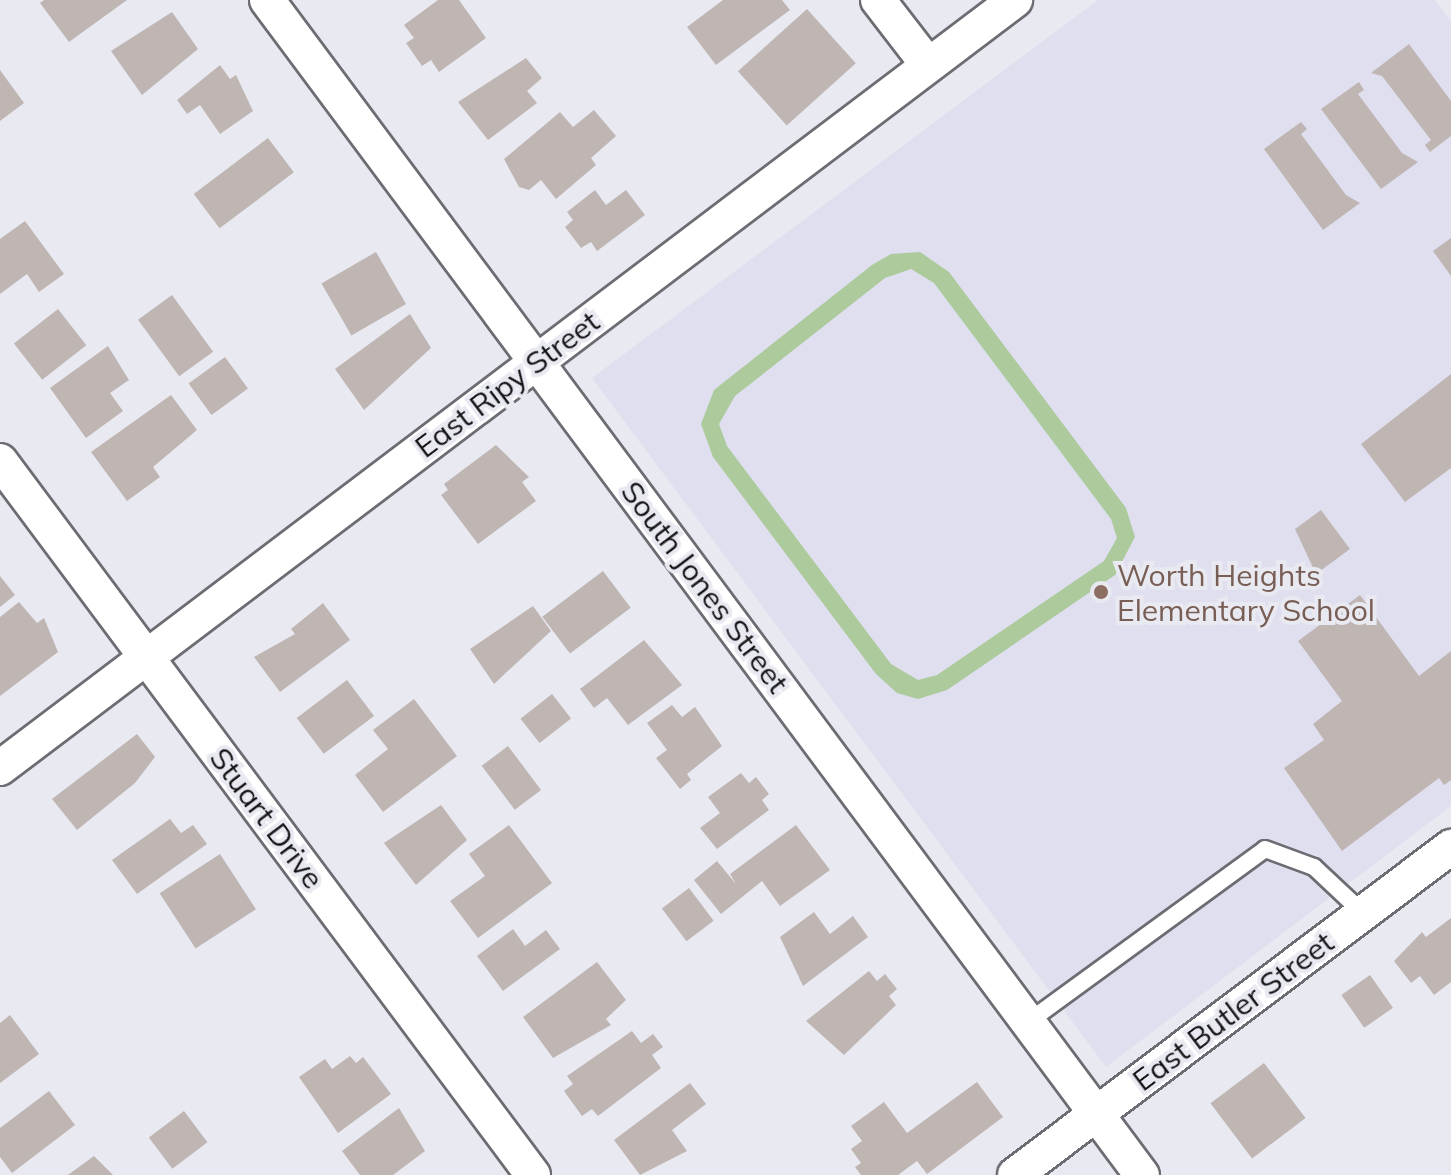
<!DOCTYPE html>
<style>
body{margin:0}
#map{position:relative;width:1451px;height:1175px;overflow:hidden;background:#e9e9f1;font-family:Mulish,sans-serif}
div>[style]{position:absolute}
.built>*{inset:0;background:#dfdfef}
.green>*{inset:0;background:#acca9c}
.building>*{inset:0;background:#bfb6b4;transform-origin:0 0}
.roads{filter:drop-shadow(2px 0 #6c6c73) drop-shadow(-2px 0 #6c6c73) drop-shadow(0 2px #6c6c73) drop-shadow(0 -2px #6c6c73)}
.lane>*{height:16px;margin:-8px;padding:0 8px;transform-origin:8px;border-radius:8px;background:#fff}
.street>*{height:34px;margin:-17px;padding:0 17px;transform-origin:17px;border-radius:17px;background:#fff}
.dots>*{width:22px;height:22px;translate:-50% -50%;box-sizing:border-box;border:4px solid #e9e9f1;border-radius:50%}
span{translate:-50% -50%;white-space:nowrap;text-align:center;line-height:1.15;-webkit-text-stroke:8px #e9e9f1;paint-order:stroke}
.street-label{font-size:30px;color:#131316}
.education-label{font-size:30px;color:#785e54}
.left{translate:0 -50%;text-align:left}
</style>
<div id="map">
<div class="built">
<i style="clip-path:polygon(1098px 0,1435px 0,1451px 21px,1451px 806px,1106px 1067px,592px 378px)"></i>
</div>
<div class="green">
<i style="clip-path:polygon(evenodd,920px 252px,949px 272px,1126px 508px,1135px 537px,1115px 575px,947px 690px,918px 699px,897px 693px,876px 674px,713px 457px,701px 424px,714px 390px,872px 265px,891px 254px,920px 252px,911px 269px,934px 283px,1111px 519px,1117px 538px,1104px 561px,937px 675px,918px 680px,891px 664px,727px 446px,719px 424px,735px 396px,885px 278px,911px 269px)"></i>
</div>
<div class="building">
<i style="clip-path:polygon(127px 0,69px 42px,40px 3px,44px 0)"></i>
<i style="clip-path:polygon(438px 0,459px 0,486px 38px,439px 72px,431px 60px,422px 66px,406px 43px,414px 38px,404px 25px)"></i>
<i style="clip-path:polygon(723px 0,782px 0,790px 10px,716px 65px,687px 27px)"></i>
<i style="left:807px;top:9px;width:73px;height:93px;rotate:48deg"></i>
<i style="clip-path:polygon(172px 12px,198px 49px,142px 95px,111px 51px)"></i>
<i style="clip-path:polygon(1409px 44px,1451px 101px,1451px 136px,1430px 152px,1425px 145px,1431px 140px,1382px 76px,1371px 73px)"></i>
<i style="clip-path:polygon(526px 58px,542px 78px,527px 91px,537px 103px,488px 140px,458px 102px)"></i>
<i style="clip-path:polygon(220px 65px,230px 79px,236px 75px,253px 111px,220px 134px,200px 105px,187px 114px,177px 100px)"></i>
<i style="clip-path:polygon(0 70px,24px 103px,0 121px)"></i>
<i style="clip-path:polygon(1359px 82px,1364px 90px,1358px 94px,1402px 153px,1418px 162px,1381px 189px,1321px 109px)"></i>
<i style="clip-path:polygon(594px 110px,616px 136px,591px 158px,596px 165px,556px 199px,541px 180px,529px 190px,519px 187px,504px 159px,560px 112px,573px 127px)"></i>
<i style="clip-path:polygon(1301px 122px,1307px 129px,1301px 134px,1346px 195px,1360px 203px,1323px 230px,1264px 149px)"></i>
<i style="left:268px;top:138px;width:43px;height:93px;rotate:53deg"></i>
<i style="clip-path:polygon(595px 190px,606px 205px,626px 190px,645px 215px,597px 251px,591px 242px,581px 248px,565px 227px,573px 220px,567px 212px)"></i>
<i style="clip-path:polygon(25px 221px,64px 274px,39px 292px,27px 274px,0 294px,0 239px)"></i>
<i style="clip-path:polygon(1451px 238px,1451px 276px,1433px 251px)"></i>
<i style="left:376px;top:252px;width:60px;height:63px;rotate:60deg"></i>
<i style="left:172px;top:295px;width:70px;height:42px;rotate:54deg"></i>
<i style="left:58px;top:309px;width:46px;height:56px;rotate:52deg"></i>
<i style="clip-path:polygon(410px 314px,431px 348px,364px 410px,335px 369px)"></i>
<i style="clip-path:polygon(108px 346px,129px 380px,110px 393px,123px 411px,86px 438px,50px 388px)"></i>
<i style="left:225px;top:357px;width:39px;height:45px;rotate:54deg"></i>
<i style="clip-path:polygon(1451px 374px,1451px 468px,1405px 502px,1361px 444px)"></i>
<i style="clip-path:polygon(171px 395px,197px 430px,153px 467px,160px 477px,127px 501px,91px 452px)"></i>
<i style="clip-path:polygon(496px 445px,529px 477px,522px 482px,536px 501px,478px 544px,441px 495px,448px 490px,444px 484px)"></i>
<i style="clip-path:polygon(1321px 510px,1350px 549px,1316px 574px,1295px 529px)"></i>
<i style="left:603px;top:571px;width:46px;height:76px;rotate:53deg"></i>
<i style="clip-path:polygon(0 576px,15px 595px,0 607px)"></i>
<i style="clip-path:polygon(1360px 595px,1419px 676px,1451px 651px,1451px 780px,1444px 785px,1439px 778px,1342px 851px,1284px 768px,1324px 740px,1313px 724px,1342px 701px,1298px 641px)"></i>
<i style="clip-path:polygon(19px 602px,37px 623px,44px 618px,58px 652px,0 696px,0 617px)"></i>
<i style="clip-path:polygon(323px 603px,350px 640px,280px 692px,254px 657px,295px 634px,291px 629px)"></i>
<i style="clip-path:polygon(533px 606px,551px 631px,494px 684px,470px 649px)"></i>
<i style="clip-path:polygon(644px 640px,682px 685px,628px 725px,607px 698px,594px 708px,580px 689px)"></i>
<i style="left:347px;top:680px;width:45px;height:63px;rotate:53deg"></i>
<i style="left:552px;top:694px;width:31px;height:40px;rotate:52deg"></i>
<i style="clip-path:polygon(414px 699px,457px 756px,383px 812px,355px 775px,388px 749px,373px 730px)"></i>
<i style="clip-path:polygon(672px 705px,682px 717px,695px 707px,722px 746px,687px 774px,691px 780px,680px 789px,656px 758px,667px 750px,647px 723px)"></i>
<i style="clip-path:polygon(137px 734px,155px 757px,135px 783px,77px 830px,52px 799px)"></i>
<i style="left:508px;top:746px;width:55px;height:33px;rotate:53deg"></i>
<i style="clip-path:polygon(741px 773px,749px 783px,756px 777px,769px 794px,762px 800px,769px 810px,717px 849px,700px 828px,720px 813px,708px 797px)"></i>
<i style="clip-path:polygon(441px 805px,467px 840px,416px 885px,384px 843px)"></i>
<i style="clip-path:polygon(170px 819px,181px 833px,193px 825px,207px 844px,137px 894px,112px 860px)"></i>
<i style="clip-path:polygon(509px 825px,552px 883px,478px 938px,450px 901px,485px 876px,469px 854px)"></i>
<i style="clip-path:polygon(796px 825px,830px 870px,780px 906px,762px 881px,721px 914px,694px 880px,717px 861px,736px 884px,730px 874px)"></i>
<i style="left:220px;top:854px;width:66px;height:72px;rotate:57deg"></i>
<i style="left:689px;top:888px;width:41px;height:34px;rotate:53deg"></i>
<i style="clip-path:polygon(814px 912px,830px 934px,853px 916px,868px 937px,803px 986px,780px 937px)"></i>
<i style="clip-path:polygon(1451px 918px,1451px 982px,1434px 995px,1420px 976px,1411px 983px,1394px 961px,1422px 932px,1426px 937px)"></i>
<i style="clip-path:polygon(513px 929px,525px 946px,546px 930px,560px 949px,503px 991px,477px 956px)"></i>
<i style="clip-path:polygon(597px 962px,626px 1000px,606px 1019px,611px 1025px,553px 1058px,523px 1017px)"></i>
<i style="clip-path:polygon(869px 971px,877px 981px,885px 974px,897px 989px,889px 996px,896px 1005px,844px 1055px,806px 1021px)"></i>
<i style="left:1370px;top:975px;width:40px;height:35px;rotate:55deg"></i>
<i style="clip-path:polygon(10px 1015px,39px 1054px,0 1083px,0 1023px)"></i>
<i style="clip-path:polygon(632px 1031px,641px 1043px,653px 1034px,663px 1047px,652px 1055px,661px 1068px,598px 1116px,592px 1109px,582px 1116px,564px 1091px,573px 1084px,567px 1076px)"></i>
<i style="clip-path:polygon(350px 1056px,356px 1063px,363px 1057px,391px 1094px,338px 1133px,299px 1077px,325px 1059px,332px 1069px)"></i>
<i style="left:1264px;top:1063px;width:69px;height:67px;rotate:53deg"></i>
<i style="clip-path:polygon(977px 1082px,1003px 1117px,927px 1174px,917px 1161px,898px 1175px,861px 1175px,855px 1167px,861px 1163px,851px 1149px,862px 1141px,851px 1126px,884px 1102px,907px 1133px)"></i>
<i style="clip-path:polygon(690px 1083px,706px 1104px,672px 1130px,687px 1151px,640px 1175px,614px 1140px)"></i>
<i style="clip-path:polygon(49px 1091px,75px 1125px,12px 1173px,0 1157px,0 1128px)"></i>
<i style="clip-path:polygon(399px 1108px,425px 1151px,393px 1175px,360px 1175px,342px 1151px)"></i>
<i style="left:184px;top:1111px;width:39px;height:44px;rotate:53deg"></i>
<i style="clip-path:polygon(94px 1156px,113px 1175px,68px 1175px)"></i>
</div>
<div class="roads">
<div class="lane">
<i style="left:1028px;top:1022px;width:293px;rotate:-36.1deg"></i>
<i style="left:1265px;top:849px;width:52px;rotate:20.2deg"></i>
<i style="left:1314px;top:867px;width:67px;rotate:43.2deg"></i>
</div>
<div class="street">
<i style="left:267px;top:0;width:1465px;rotate:53.33deg"></i>
<i style="left:878px;top:0;width:82px;rotate:52.4deg"></i>
<i style="left:0;top:461px;width:891px;rotate:53.26deg"></i>
<i style="left:0;top:768px;width:1273px;rotate:-37.11deg"></i>
<i style="left:1015px;top:1175px;width:546px;rotate:-36.95deg"></i>
</div>
</div>
<div class="dots">
<i style="left:1101px;top:592px;background:#8d6e63"></i>
</div>
<div class="street-label">
<span style="left:507px;top:384px;rotate:-37deg">East Ripy Street</span>
<span style="left:705px;top:587px;rotate:53deg">South Jones Street</span>
<span style="left:267px;top:818px;rotate:53deg">Stuart Drive</span>
<span style="left:1233px;top:1011px;rotate:-37deg">East Butler Street</span>
</div>
<div class="education-label">
<span class="left" style="left:1117px;top:592px">Worth Heights<br>Elementary School</span>
</div>
</div>
